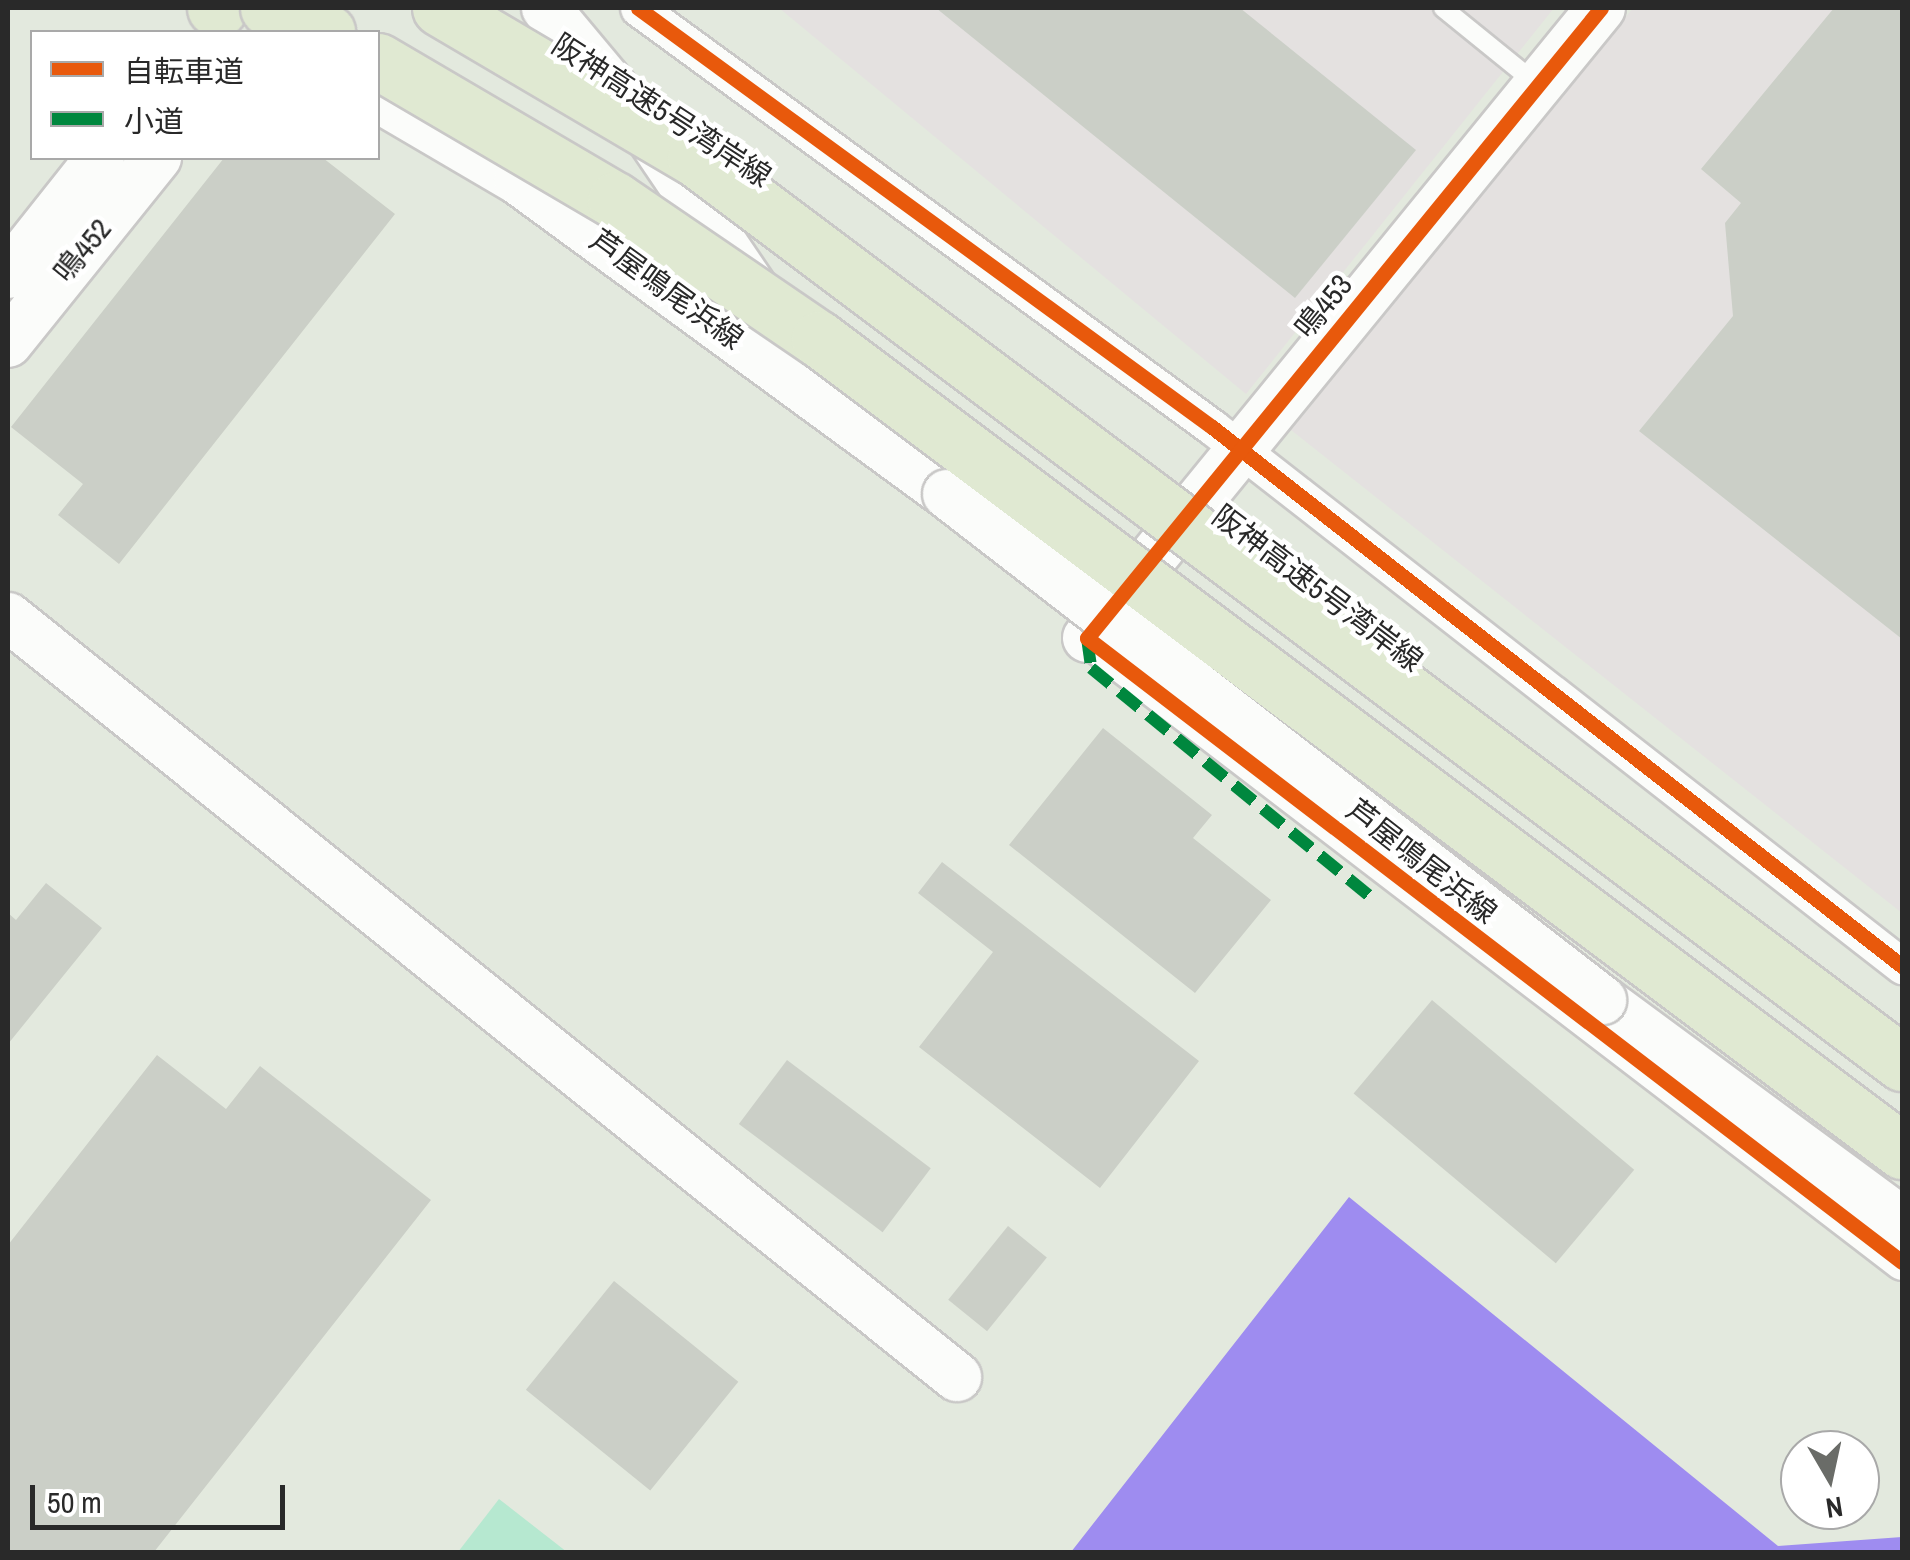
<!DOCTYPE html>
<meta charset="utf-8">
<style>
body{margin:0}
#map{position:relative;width:1910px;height:1560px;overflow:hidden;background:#e3e9de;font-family:"Archivo Narrow","Noto Sans JP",sans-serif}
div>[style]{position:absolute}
.industrial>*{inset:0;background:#e4e1e0}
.green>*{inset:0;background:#b6e8d0}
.water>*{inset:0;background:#9e8cf0}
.building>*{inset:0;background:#cbcfc7;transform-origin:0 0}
.roads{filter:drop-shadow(2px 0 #c9c8c7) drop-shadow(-2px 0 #c9c8c7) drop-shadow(0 2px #c9c8c7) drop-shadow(0 -2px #c9c8c7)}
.lane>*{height:18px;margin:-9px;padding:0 9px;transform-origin:9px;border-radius:9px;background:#fbfcfa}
.street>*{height:35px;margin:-17.5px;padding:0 17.5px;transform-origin:17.5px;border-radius:17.5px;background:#fbfcfa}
.secondary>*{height:48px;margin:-24px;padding:0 24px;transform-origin:24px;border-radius:24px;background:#fbfcfa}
.highway>*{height:55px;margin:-27.5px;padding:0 27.5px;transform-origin:27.5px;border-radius:27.5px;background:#e0e9d2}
.bridges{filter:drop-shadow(2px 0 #c9c8c7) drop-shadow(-2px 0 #c9c8c7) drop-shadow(0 2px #c9c8c7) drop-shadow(0 -2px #c9c8c7)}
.secondary-bridge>*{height:48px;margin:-24px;padding:0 24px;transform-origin:24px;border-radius:24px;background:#fbfcfa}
.highway-bridge>*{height:55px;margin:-27.5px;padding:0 27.5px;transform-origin:27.5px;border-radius:27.5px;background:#e0e9d2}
.quiet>*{height:12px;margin-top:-6px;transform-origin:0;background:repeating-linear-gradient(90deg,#00873e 0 25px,transparent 0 37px)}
.cycleway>*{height:15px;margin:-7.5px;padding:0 7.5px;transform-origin:7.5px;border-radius:7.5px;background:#e8590c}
span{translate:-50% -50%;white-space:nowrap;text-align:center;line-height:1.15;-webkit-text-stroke:9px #fff;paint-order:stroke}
.street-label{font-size:30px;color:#292929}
.frame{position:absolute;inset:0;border:10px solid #292929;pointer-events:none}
.legend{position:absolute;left:30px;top:30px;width:350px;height:130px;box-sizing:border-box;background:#fff;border:2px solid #a9a9a9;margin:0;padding:12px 18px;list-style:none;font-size:30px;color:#292929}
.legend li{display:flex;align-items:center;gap:20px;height:50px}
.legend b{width:50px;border:2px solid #a9a9a9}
.north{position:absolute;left:1780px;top:1430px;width:100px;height:100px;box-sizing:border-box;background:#fff;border:2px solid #a9a9a9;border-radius:50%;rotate:171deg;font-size:28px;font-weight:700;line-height:40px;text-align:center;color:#292929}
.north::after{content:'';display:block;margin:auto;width:35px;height:45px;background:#6a6c68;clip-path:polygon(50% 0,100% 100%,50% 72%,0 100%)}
.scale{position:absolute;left:30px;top:1485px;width:255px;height:45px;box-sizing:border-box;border:5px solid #292929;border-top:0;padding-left:12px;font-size:30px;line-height:35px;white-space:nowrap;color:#292929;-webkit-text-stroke:8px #fff;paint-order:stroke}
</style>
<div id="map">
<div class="industrial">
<i style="clip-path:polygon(779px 8px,1554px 8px,1246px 394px)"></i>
<i style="clip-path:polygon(1633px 8px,1902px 8px,1902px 913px,1291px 430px)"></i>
</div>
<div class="green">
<i style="clip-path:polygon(499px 1499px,567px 1552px,458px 1552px)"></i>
</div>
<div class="water">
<i style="clip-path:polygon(1349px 1197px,1778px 1546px,1902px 1537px,1902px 1552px,1071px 1552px)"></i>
</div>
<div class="building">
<i style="clip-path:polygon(936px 8px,1240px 8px,1416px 150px,1295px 298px)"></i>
<i style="clip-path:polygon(1834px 8px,1902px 8px,1902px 639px,1639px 431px,1733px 316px,1725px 223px,1741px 203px,1701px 169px)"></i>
<i style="clip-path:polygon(224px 158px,323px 158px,395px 214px,119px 564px,58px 515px,83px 484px,11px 427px)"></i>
<i style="clip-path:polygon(1103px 728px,1212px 815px,1193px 838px,1271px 900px,1195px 993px,1009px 845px)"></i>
<i style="clip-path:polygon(942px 862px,1199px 1061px,1100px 1188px,919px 1047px,993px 952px,918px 893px)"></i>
<i style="clip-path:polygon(46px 883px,102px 928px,8px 1044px,8px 913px,16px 920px)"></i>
<i style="left:1432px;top:1000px;width:264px;height:122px;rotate:40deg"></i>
<i style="clip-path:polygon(157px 1055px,226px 1109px,260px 1066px,431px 1200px,154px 1552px,8px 1552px,8px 1245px)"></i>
<i style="left:787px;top:1060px;width:180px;height:80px;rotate:37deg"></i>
<i style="left:1008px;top:1226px;width:50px;height:95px;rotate:39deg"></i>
<i style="left:614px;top:1281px;width:160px;height:140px;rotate:39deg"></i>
</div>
<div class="roads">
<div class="lane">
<i style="left:1443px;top:8px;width:122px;rotate:39deg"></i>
</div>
<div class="street">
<i style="left:638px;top:8px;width:711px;rotate:36.13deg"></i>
<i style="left:1212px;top:427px;width:876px;rotate:38deg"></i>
<i style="left:1087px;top:638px;width:1026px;rotate:37.44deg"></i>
</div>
<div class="secondary">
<i style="left:546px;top:8px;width:142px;rotate:50.1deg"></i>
<i style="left:637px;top:117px;width:209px;rotate:55.9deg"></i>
<i style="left:378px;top:98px;width:162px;rotate:30.4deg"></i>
<i style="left:518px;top:180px;width:532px;rotate:36.2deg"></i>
<i style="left:8px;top:274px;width:148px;rotate:-51.6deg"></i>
<i style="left:8px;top:343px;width:238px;rotate:-51.2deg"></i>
<i style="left:8px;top:617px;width:1216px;rotate:38.69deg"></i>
<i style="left:1087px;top:638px;width:813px;rotate:-50.79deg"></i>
<i style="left:1602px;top:1000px;width:373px;rotate:36.4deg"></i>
</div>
<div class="highway">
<i style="left:215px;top:8px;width:4px;rotate:14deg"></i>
</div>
</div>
<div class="bridges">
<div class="secondary-bridge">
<i style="left:947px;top:494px;width:828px;rotate:37.69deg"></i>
</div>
<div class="highway-bridge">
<i style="left:268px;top:8px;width:64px;rotate:22.1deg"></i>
<i style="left:440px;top:8px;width:296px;rotate:30.5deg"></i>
<i style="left:695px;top:158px;width:1509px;rotate:36.86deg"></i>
<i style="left:378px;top:61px;width:275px;rotate:30.4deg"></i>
<i style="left:615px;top:200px;width:247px;rotate:34.3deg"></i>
<i style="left:819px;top:339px;width:1354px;rotate:36.86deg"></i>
</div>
</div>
<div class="quiet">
<i style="left:1087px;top:638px;width:30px;rotate:82deg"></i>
<i style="left:1091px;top:668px;width:360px;rotate:39.3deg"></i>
</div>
<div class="cycleway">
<i style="left:638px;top:8px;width:711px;rotate:36.13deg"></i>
<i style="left:1212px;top:427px;width:876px;rotate:38deg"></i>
<i style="left:1601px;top:8px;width:813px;rotate:129.21deg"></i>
<i style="left:1087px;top:638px;width:1026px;rotate:37.44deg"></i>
</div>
<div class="street-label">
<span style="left:662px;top:110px;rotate:33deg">阪神高速5号湾岸線</span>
<span style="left:82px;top:250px;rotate:-51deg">鳴452</span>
<span style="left:667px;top:289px;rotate:36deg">芦屋鳴尾浜線</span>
<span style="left:1323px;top:306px;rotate:-51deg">鳴453</span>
<span style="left:1318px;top:588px;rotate:37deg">阪神高速5号湾岸線</span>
<span style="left:1422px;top:861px;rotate:38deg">芦屋鳴尾浜線</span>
</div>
<div class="frame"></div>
<ul class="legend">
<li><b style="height:12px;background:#e8590c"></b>自転車道</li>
<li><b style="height:12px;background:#00873e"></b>小道</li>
</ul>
<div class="north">N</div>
<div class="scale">50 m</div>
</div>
